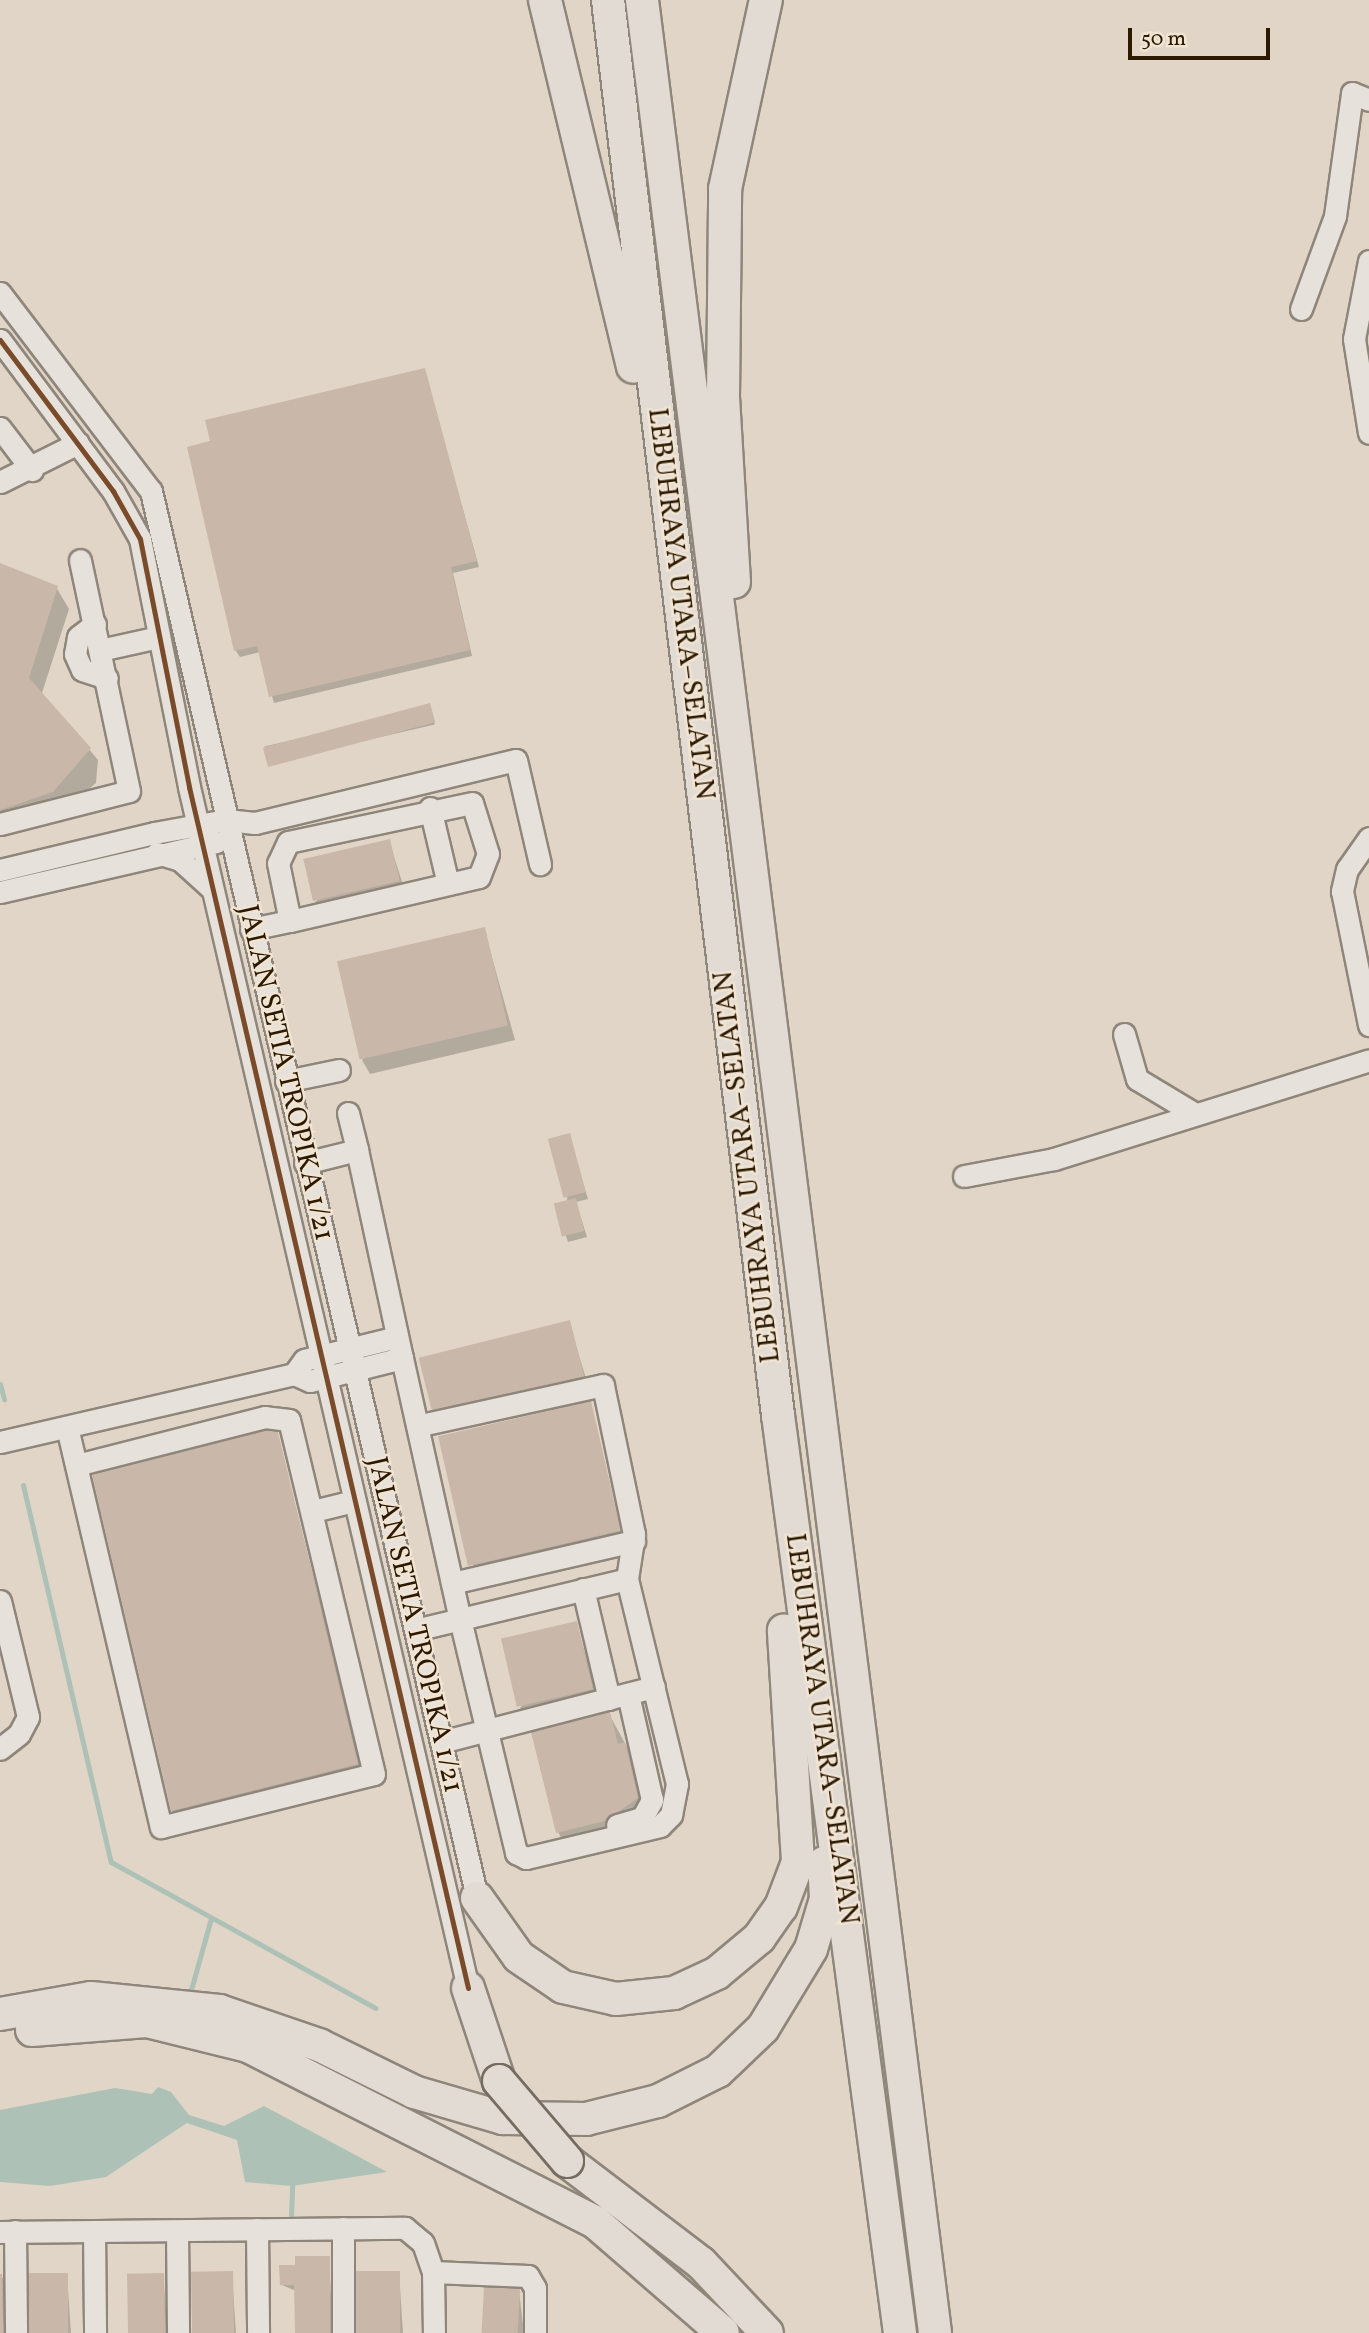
<!DOCTYPE html>
<meta charset="utf-8">
<style>
body{margin:0}
#map{position:relative;width:1369px;height:2333px;overflow:hidden;background:#e0d5c6;font-family:Vollkorn,serif}
div>[style]{position:absolute}
.water>*{inset:0;background:#aec1b6}
.shadow>*{inset:0;background:#0003;transform-origin:0 0}
.stream>*{height:5px;margin:-2.5px;padding:0 2.5px;transform-origin:2.5px;border-radius:2.5px;background:#aec1b6}
.building>*{inset:0;background:#c9b7aa;transform-origin:0 0}
.roads{filter:drop-shadow(2px 0 #8f867b) drop-shadow(-2px 0 #8f867b) drop-shadow(0 2px #8f867b) drop-shadow(0 -2px #8f867b)}
.minor>*{height:21px;margin:-10.5px;padding:0 10.5px;transform-origin:10.5px;border-radius:10.5px;background:#e6e1da}
.highway>*{height:32px;margin:-16px;padding:0 16px;transform-origin:16px;border-radius:16px;background:#e2dbd3}
.bridges{filter:drop-shadow(2px 0 #756c61) drop-shadow(-2px 0 #756c61) drop-shadow(0 2px #756c61) drop-shadow(0 -2px #756c61)}
.highway-bridge>*{height:32px;margin:-16px;padding:0 16px;transform-origin:16px;border-radius:16px;background:#e2dbd3}
.bus-1>*{height:5px;margin:-2.5px;padding:0 2.5px;transform-origin:2.5px;border-radius:2.5px;background:#7a4b2a}
span{translate:-50% -50%;white-space:nowrap;text-align:center;line-height:1.15;-webkit-text-stroke:5px #f1e4d3;paint-order:stroke}
.street-label{font-size:28px;color:#2b1901}
.scale{position:absolute;left:1128px;top:28px;width:142px;height:32px;box-sizing:border-box;border:4px solid #2b1901;border-top:0;padding-left:9px;font-size:21px;line-height:24px;white-space:nowrap;color:#2b1901;-webkit-text-stroke:5px #f1e4d3;paint-order:stroke}
</style>
<div id="map">
<div class="water">
<i style="clip-path:polygon(158px 2087px,171px 2092px,189px 2115px,224px 2126px,264px 2106px,387px 2172px,292px 2186px,245px 2182px,237px 2140px,187px 2123px,106px 2177px,50px 2186px,0 2182px,0 2110px,115px 2088px,152px 2094px)"></i>
</div>
<div class="shadow">
<i style="clip-path:polygon(424px 370px,479px 567px,453px 573px,472px 656px,274px 703px,260px 652px,240px 657px,236px 651px,189px 448px)"></i>
<i style="clip-path:polygon(0 565px,56px 587px,69px 609px,42px 693px,98px 760px,96px 783px,50px 822px,0 835px)"></i>
<i style="left:431px;top:708px;width:17px;height:171px;rotate:77deg"></i>
<i style="clip-path:polygon(389px 841px,405px 891px,320px 912px,315px 902px)"></i>
<i style="clip-path:polygon(484px 929px,515px 1040px,370px 1074px,362px 1060px)"></i>
<i style="clip-path:polygon(569px 1135px,588px 1199px,576px 1202px,587px 1237px,568px 1242px,556px 1205px,567px 1202px)"></i>
<i style="clip-path:polygon(569px 1322px,587px 1382px,437px 1415px,434px 1409px)"></i>
<i style="clip-path:polygon(590px 1403px,622px 1537px,476px 1571px,473px 1564px)"></i>
<i style="clip-path:polygon(277px 1434px,365px 1779px,180px 1824px,172px 1810px)"></i>
<i style="clip-path:polygon(576px 1623px,600px 1703px,528px 1722px,520px 1708px)"></i>
<i style="clip-path:polygon(609px 1714px,633px 1758px,645px 1813px,566px 1846px,558px 1832px)"></i>
<i style="clip-path:polygon(329px 2258px,333px 2333px,296px 2333px,296px 2291px,282px 2285px,297px 2267px)"></i>
<i style="clip-path:polygon(399px 2272px,403px 2333px,358px 2333px)"></i>
<i style="clip-path:polygon(232px 2273px,236px 2333px,193px 2333px)"></i>
<i style="clip-path:polygon(1px 2275px,5px 2282px,6px 2333px,0 2333px)"></i>
<i style="clip-path:polygon(67px 2275px,71px 2333px,31px 2333px)"></i>
<i style="clip-path:polygon(163px 2275px,168px 2333px,129px 2333px)"></i>
<i style="clip-path:polygon(519px 2291px,524px 2333px,486px 2333px)"></i>
</div>
<div class="stream">
<i style="left:0;top:1384px;width:16px;rotate:75deg"></i>
<i style="left:23px;top:1485px;width:387px;rotate:76.9deg"></i>
<i style="left:111px;top:1862px;width:302px;rotate:28.9deg"></i>
<i style="left:189px;top:1997px;width:82px;rotate:-74.4deg"></i>
<i style="left:291px;top:2218px;width:32px;rotate:-88deg"></i>
</div>
<div class="building">
<i style="clip-path:polygon(425px 368px,477px 561px,451px 567px,470px 650px,269px 697px,257px 646px,234px 651px,187px 447px,210px 441px,205px 420px)"></i>
<i style="clip-path:polygon(0 563px,58px 586px,29px 678px,91px 748px,53px 792px,0 810px)"></i>
<i style="left:430px;top:703px;width:20px;height:173px;rotate:75deg"></i>
<i style="left:390px;top:839px;width:43px;height:89px;rotate:77deg"></i>
<i style="left:485px;top:927px;width:101px;height:152px;rotate:77deg"></i>
<i style="left:570px;top:1133px;width:61px;height:23px;rotate:75deg"></i>
<i style="left:576px;top:1198px;width:34px;height:23px;rotate:76deg"></i>
<i style="left:570px;top:1320px;width:58px;height:156px;rotate:76deg"></i>
<i style="left:591px;top:1401px;width:133px;height:157px;rotate:77deg"></i>
<i style="clip-path:polygon(266px 1430px,278px 1432px,358px 1764px,171px 1811px,92px 1475px)"></i>
<i style="left:577px;top:1621px;width:70px;height:78px;rotate:77deg"></i>
<i style="clip-path:polygon(610px 1712px,618px 1744px,625px 1742px,638px 1798px,605px 1821px,556px 1833px,531px 1732px)"></i>
<i style="clip-path:polygon(295px 2256px,330px 2256px,330px 2333px,295px 2333px,294px 2285px,280px 2285px,279px 2265px,295px 2265px)"></i>
<i style="left:233px;top:2271px;width:62px;height:42px;rotate:89deg"></i>
<i style="left:356px;top:2271px;width:44px;height:62px"></i>
<i style="left:29px;top:2273px;width:39px;height:60px"></i>
<i style="left:164px;top:2273px;width:60px;height:37px;rotate:89deg"></i>
<i style="clip-path:polygon(0 2274px,2px 2274px,3px 2333px,0 2333px)"></i>
<i style="left:484px;top:2287px;width:36px;height:46px;rotate:3deg"></i>
</div>
<div class="roads">
<div class="minor">
<i style="left:1369px;top:261px;width:79px;rotate:100.9deg"></i>
<i style="left:1354px;top:339px;width:95px;rotate:80.9deg"></i>
<i style="left:0;top:293px;width:249px;rotate:52.7deg"></i>
<i style="left:151px;top:491px;width:1444px;rotate:76.95deg"></i>
<i style="left:1301px;top:309px;width:99px;rotate:-69.9deg"></i>
<i style="left:1335px;top:216px;width:124px;rotate:-82.1deg"></i>
<i style="left:1352px;top:93px;width:18px;rotate:22deg"></i>
<i style="left:0;top:340px;width:189px;rotate:53.2deg"></i>
<i style="left:113px;top:491px;width:55px;rotate:60.6deg"></i>
<i style="left:140px;top:539px;width:253px;rotate:78.8deg"></i>
<i style="left:189px;top:787px;width:1233px;rotate:76.92deg"></i>
<i style="left:0;top:428px;width:53px;rotate:52.7deg"></i>
<i style="left:0;top:482px;width:87px;rotate:-26.6deg"></i>
<i style="left:95px;top:624px;width:21px;rotate:143deg"></i>
<i style="left:78px;top:637px;width:17px;rotate:100deg"></i>
<i style="left:75px;top:654px;width:17px;rotate:66deg"></i>
<i style="left:82px;top:670px;width:26px;rotate:18deg"></i>
<i style="left:100px;top:650px;width:60px;rotate:-12.4deg"></i>
<i style="left:430px;top:808px;width:78px;rotate:76.7deg"></i>
<i style="left:0;top:824px;width:133px;rotate:-14.3deg"></i>
<i style="left:129px;top:791px;width:236px;rotate:-102deg"></i>
<i style="left:1369px;top:838px;width:38px;rotate:125deg"></i>
<i style="left:1347px;top:869px;width:23px;rotate:103deg"></i>
<i style="left:1342px;top:891px;width:137px;rotate:78.6deg"></i>
<i style="left:157px;top:853px;width:24px;rotate:17deg"></i>
<i style="left:180px;top:860px;width:42px;rotate:42.1deg"></i>
<i style="left:0;top:870px;width:158px;rotate:-13.5deg"></i>
<i style="left:154px;top:833px;width:73px;rotate:-10.2deg"></i>
<i style="left:226px;top:820px;width:29px;rotate:6deg"></i>
<i style="left:255px;top:823px;width:268px;rotate:-13.6deg"></i>
<i style="left:516px;top:760px;width:107px;rotate:77deg"></i>
<i style="left:0;top:892px;width:222px;rotate:-13deg"></i>
<i style="left:251px;top:929px;width:40px;rotate:-12deg"></i>
<i style="left:290px;top:921px;width:194px;rotate:-13.1deg"></i>
<i style="left:479px;top:877px;width:25px;rotate:-69deg"></i>
<i style="left:488px;top:854px;width:53px;rotate:-107.4deg"></i>
<i style="left:472px;top:803px;width:188px;rotate:168deg"></i>
<i style="left:288px;top:842px;width:23px;rotate:115deg"></i>
<i style="left:278px;top:863px;width:59px;rotate:78.3deg"></i>
<i style="left:1124px;top:1034px;width:47px;rotate:73.9deg"></i>
<i style="left:1137px;top:1079px;width:64px;rotate:31deg"></i>
<i style="left:286px;top:1081px;width:54px;rotate:-11.7deg"></i>
<i style="left:348px;top:1113px;width:38px;rotate:76deg"></i>
<i style="left:357px;top:1150px;width:213px;rotate:77.8deg"></i>
<i style="left:402px;top:1358px;width:267px;rotate:77.5deg"></i>
<i style="left:460px;top:1619px;width:241px;rotate:76.5deg"></i>
<i style="left:516px;top:1853px;width:11px;rotate:27deg"></i>
<i style="left:526px;top:1858px;width:138px;rotate:-13.4deg"></i>
<i style="left:660px;top:1826px;width:16px;rotate:-45deg"></i>
<i style="left:671px;top:1815px;width:32px;rotate:-79deg"></i>
<i style="left:677px;top:1784px;width:211px;rotate:-103.7deg"></i>
<i style="left:627px;top:1579px;width:46px;rotate:-81.2deg"></i>
<i style="left:634px;top:1534px;width:152px;rotate:-101.8deg"></i>
<i style="left:603px;top:1385px;width:190px;rotate:167.6deg"></i>
<i style="left:305px;top:1163px;width:54px;rotate:-14deg"></i>
<i style="left:964px;top:1176px;width:92px;rotate:-10.7deg"></i>
<i style="left:1054px;top:1159px;width:330px;rotate:-17.4deg"></i>
<i style="left:294px;top:1374px;width:17px;rotate:-54deg"></i>
<i style="left:304px;top:1360px;width:96px;rotate:-13.9deg"></i>
<i style="left:294px;top:1374px;width:17px;rotate:24deg"></i>
<i style="left:310px;top:1381px;width:95px;rotate:-14deg"></i>
<i style="left:67px;top:1427px;width:411px;rotate:76.8deg"></i>
<i style="left:161px;top:1827px;width:219px;rotate:-14deg"></i>
<i style="left:374px;top:1774px;width:364px;rotate:-103.5deg"></i>
<i style="left:289px;top:1420px;width:24px;rotate:-173deg"></i>
<i style="left:265px;top:1417px;width:194px;rotate:165.7deg"></i>
<i style="left:0;top:1442px;width:302px;rotate:-13deg"></i>
<i style="left:313px;top:1511px;width:42px;rotate:-13.7deg"></i>
<i style="left:452px;top:1583px;width:187px;rotate:-13deg"></i>
<i style="left:583px;top:1589px;width:113px;rotate:76.7deg"></i>
<i style="left:0;top:1601px;width:119px;rotate:76.4deg"></i>
<i style="left:28px;top:1717px;width:19px;rotate:118deg"></i>
<i style="left:19px;top:1734px;width:24px;rotate:142deg"></i>
<i style="left:415px;top:1630px;width:218px;rotate:-13.5deg"></i>
<i style="left:441px;top:1742px;width:220px;rotate:-14.5deg"></i>
<i style="left:617px;top:1825px;width:26px;rotate:-16deg"></i>
<i style="left:642px;top:1818px;width:21px;rotate:-61deg"></i>
<i style="left:652px;top:1800px;width:109px;rotate:-102.8deg"></i>
<i style="left:343px;top:2228px;width:105px;rotate:90deg"></i>
<i style="left:257px;top:2229px;width:104px;rotate:89.4deg"></i>
<i style="left:15px;top:2231px;width:102px;rotate:89.4deg"></i>
<i style="left:94px;top:2231px;width:102px;rotate:89.4deg"></i>
<i style="left:177px;top:2231px;width:102px;rotate:89.4deg"></i>
<i style="left:0;top:2232px;width:405px;rotate:-0.6deg"></i>
<i style="left:405px;top:2228px;width:23px;rotate:40deg"></i>
<i style="left:423px;top:2243px;width:31px;rotate:71deg"></i>
<i style="left:433px;top:2272px;width:61px;rotate:89.1deg"></i>
<i style="left:433px;top:2272px;width:95px;rotate:2.4deg"></i>
<i style="left:528px;top:2276px;width:14px;rotate:60deg"></i>
<i style="left:535px;top:2288px;width:45px;rotate:90deg"></i>
</div>
<div class="highway">
<i style="left:545px;top:0;width:377px;rotate:76.5deg"></i>
<i style="left:608px;top:0;width:1425px;rotate:83.15deg"></i>
<i style="left:778px;top:1415px;width:926px;rotate:82.43deg"></i>
<i style="left:642px;top:0;width:2351px;rotate:82.84deg"></i>
<i style="left:734px;top:582px;width:185px;rotate:-93.4deg"></i>
<i style="left:723px;top:397px;width:208px;rotate:-89.4deg"></i>
<i style="left:725px;top:189px;width:193px;rotate:-77.8deg"></i>
<i style="left:477px;top:1898px;width:72px;rotate:54.6deg"></i>
<i style="left:519px;top:1957px;width:53px;rotate:34.3deg"></i>
<i style="left:563px;top:1987px;width:54px;rotate:12.8deg"></i>
<i style="left:616px;top:1999px;width:58px;rotate:-5.9deg"></i>
<i style="left:674px;top:1993px;width:47px;rotate:-24.9deg"></i>
<i style="left:717px;top:1973px;width:55px;rotate:-39.8deg"></i>
<i style="left:759px;top:1938px;width:38px;rotate:-55deg"></i>
<i style="left:781px;top:1907px;width:48px;rotate:-69.3deg"></i>
<i style="left:798px;top:1862px;width:232px;rotate:-93.5deg"></i>
<i style="left:468px;top:1988px;width:98px;rotate:71.6deg"></i>
<i style="left:0;top:2014px;width:92px;rotate:-10deg"></i>
<i style="left:91px;top:1998px;width:129px;rotate:5.8deg"></i>
<i style="left:219px;top:2011px;width:106px;rotate:18.8deg"></i>
<i style="left:319px;top:2045px;width:106px;rotate:26.3deg"></i>
<i style="left:414px;top:2092px;width:93px;rotate:16.3deg"></i>
<i style="left:503px;top:2118px;width:83px;rotate:0.7deg"></i>
<i style="left:586px;top:2119px;width:74px;rotate:-14deg"></i>
<i style="left:658px;top:2101px;width:67px;rotate:-26.6deg"></i>
<i style="left:718px;top:2071px;width:62px;rotate:-43.7deg"></i>
<i style="left:763px;top:2028px;width:92px;rotate:-58.7deg"></i>
<i style="left:811px;top:1949px;width:52px;rotate:-73.3deg"></i>
<i style="left:826px;top:1899px;width:36px;rotate:-93deg"></i>
<i style="left:32px;top:2030px;width:115px;rotate:-4.5deg"></i>
<i style="left:147px;top:2021px;width:104px;rotate:13.9deg"></i>
<i style="left:248px;top:2046px;width:389px;rotate:26.9deg"></i>
<i style="left:595px;top:2222px;width:169px;rotate:40.9deg"></i>
<i style="left:567px;top:2161px;width:168px;rotate:37.3deg"></i>
<i style="left:701px;top:2263px;width:96px;rotate:46.7deg"></i>
</div>
</div>
<div class="bridges">
<div class="highway-bridge">
<i style="left:499px;top:2081px;width:105px;rotate:49.6deg"></i>
</div>
</div>
<div class="bus-1">
<i style="left:0;top:340px;width:189px;rotate:53.2deg"></i>
<i style="left:113px;top:491px;width:55px;rotate:60.6deg"></i>
<i style="left:140px;top:539px;width:253px;rotate:78.8deg"></i>
<i style="left:189px;top:787px;width:1233px;rotate:76.92deg"></i>
</div>
<div class="street-label">
<span style="left:680px;top:604px;rotate:83deg">LEBUHRAYA UTARA–SELATAN</span>
<span style="left:285px;top:1073px;rotate:77deg">JALAN SETIA TROPIKA 1/21</span>
<span style="left:748px;top:1167px;rotate:-97deg">LEBUHRAYA UTARA–SELATAN</span>
<span style="left:414px;top:1625px;rotate:77deg">JALAN SETIA TROPIKA 1/21</span>
<span style="left:821px;top:1729px;rotate:82deg">LEBUHRAYA UTARA–SELATAN</span>
</div>
<div class="scale">50 m</div>
</div>
